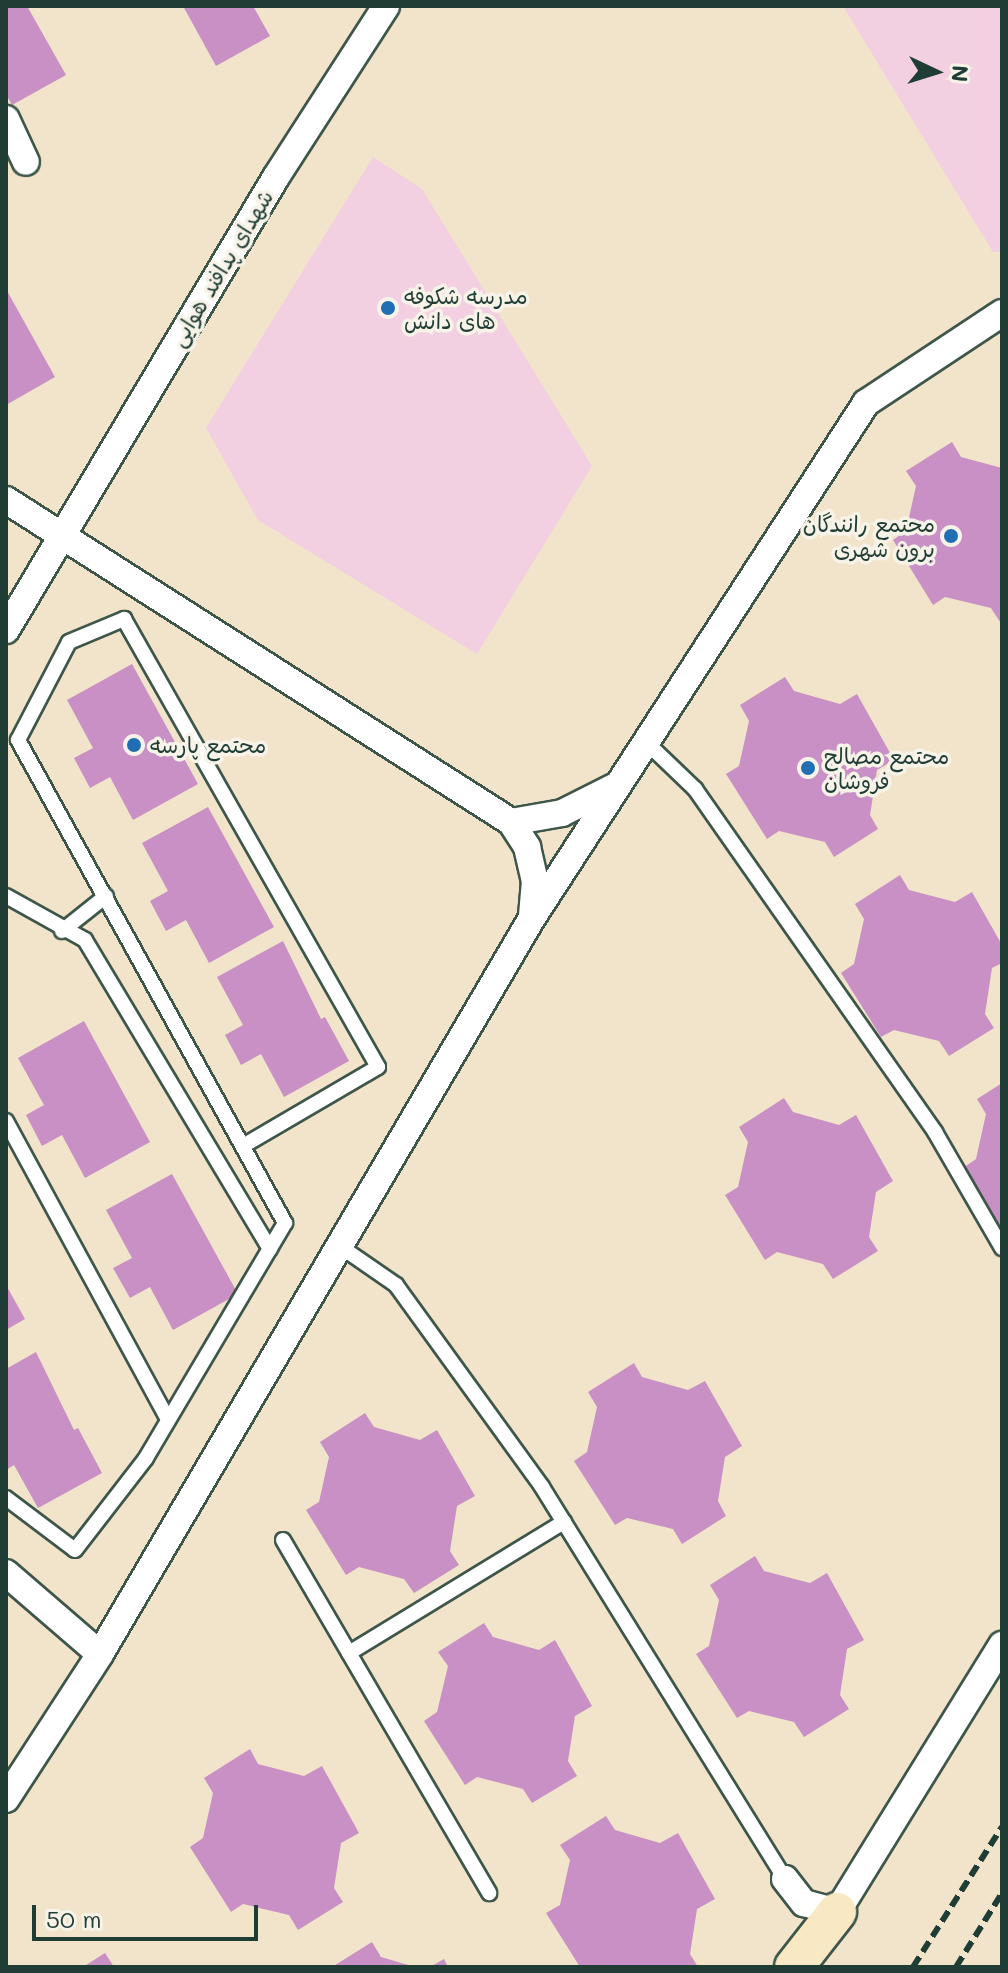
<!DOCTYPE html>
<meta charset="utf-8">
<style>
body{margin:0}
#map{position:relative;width:1008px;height:1973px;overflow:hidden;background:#f1e4ca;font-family:Mali,"Playpen Sans Arabic",sans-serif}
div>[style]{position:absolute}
.built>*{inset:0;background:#f2cfe1}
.building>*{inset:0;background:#c890c4}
.roads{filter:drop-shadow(2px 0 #3e564a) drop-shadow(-2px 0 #3e564a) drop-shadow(0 2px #3e564a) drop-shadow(0 -2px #3e564a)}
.lane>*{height:14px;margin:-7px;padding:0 7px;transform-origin:7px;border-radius:7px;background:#fff}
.street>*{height:26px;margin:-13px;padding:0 13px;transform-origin:13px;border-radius:13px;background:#fff}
.secondary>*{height:38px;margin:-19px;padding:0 19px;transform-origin:19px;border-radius:19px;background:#f8e8c3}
.rail>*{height:6px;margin-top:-3px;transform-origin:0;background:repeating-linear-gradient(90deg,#1f3d34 0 12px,transparent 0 18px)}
.dots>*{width:22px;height:22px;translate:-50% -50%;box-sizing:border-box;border:4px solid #f7f3e8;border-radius:50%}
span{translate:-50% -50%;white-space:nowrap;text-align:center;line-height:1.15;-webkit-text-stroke:7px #f7f3e8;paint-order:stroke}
.street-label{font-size:22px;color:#1f3d34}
.poi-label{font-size:22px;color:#1f3d34}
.left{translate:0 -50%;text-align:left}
.right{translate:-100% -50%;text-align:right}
.frame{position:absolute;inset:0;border:8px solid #1f3d34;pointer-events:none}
.north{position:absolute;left:896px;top:32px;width:80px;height:80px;-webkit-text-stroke:6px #f7f3e8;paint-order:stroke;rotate:94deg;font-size:22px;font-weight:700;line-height:32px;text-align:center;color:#1f3d34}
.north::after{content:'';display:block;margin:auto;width:28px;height:36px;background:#1f3d34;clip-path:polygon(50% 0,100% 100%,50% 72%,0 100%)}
.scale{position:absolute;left:32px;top:1905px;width:226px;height:36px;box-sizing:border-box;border:4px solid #1f3d34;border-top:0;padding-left:10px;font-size:24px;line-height:28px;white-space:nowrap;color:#1f3d34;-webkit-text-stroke:6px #f7f3e8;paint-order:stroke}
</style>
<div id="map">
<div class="built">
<i style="clip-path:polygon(843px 6px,1002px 6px,1002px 252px,993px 252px)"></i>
<i style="clip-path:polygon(373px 157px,422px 189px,592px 466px,477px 654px,258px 520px,206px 428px)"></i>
</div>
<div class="building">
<i style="clip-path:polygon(6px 6px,27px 6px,66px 75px,12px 105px,6px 94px)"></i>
<i style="clip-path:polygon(183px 6px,253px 6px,270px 36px,216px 66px)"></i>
<i style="clip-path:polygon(6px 289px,55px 377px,6px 405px)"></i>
<i style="clip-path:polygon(952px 442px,961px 457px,1002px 468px,1002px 625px,991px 608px,945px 597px,933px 605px,893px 540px,906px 531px,916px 486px,906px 471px)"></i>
<i style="clip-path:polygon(132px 664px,198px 784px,133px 820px,110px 777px,90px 788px,74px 758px,93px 748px,67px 700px)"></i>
<i style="clip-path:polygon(785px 677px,794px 691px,840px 704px,857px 694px,894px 760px,877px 770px,870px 815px,878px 829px,834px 857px,825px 842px,779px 831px,767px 839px,726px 774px,739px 766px,749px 721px,740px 705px)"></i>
<i style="clip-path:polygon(208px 807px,274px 927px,209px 963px,186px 920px,166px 931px,150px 901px,168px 891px,142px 843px)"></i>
<i style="clip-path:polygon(900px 875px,909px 890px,955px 902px,972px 892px,1002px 945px,1002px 963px,992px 968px,985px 1014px,994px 1028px,949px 1056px,939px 1041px,894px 1030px,881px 1037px,841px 973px,854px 964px,864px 919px,855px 904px)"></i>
<i style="clip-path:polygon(283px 941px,321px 1019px,325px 1017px,349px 1061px,284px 1097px,261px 1054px,241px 1065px,225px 1035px,243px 1025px,217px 977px)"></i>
<i style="clip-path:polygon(84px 1021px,150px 1142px,85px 1178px,62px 1135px,42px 1146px,26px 1115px,44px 1105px,18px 1058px)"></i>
<i style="clip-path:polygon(1002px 1083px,1002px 1230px,963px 1168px,976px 1159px,986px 1114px,977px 1099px)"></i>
<i style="clip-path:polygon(784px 1098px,793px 1112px,839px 1125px,856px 1115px,893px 1181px,876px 1192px,869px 1237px,878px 1251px,833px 1279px,823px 1264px,777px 1252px,765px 1260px,725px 1195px,738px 1187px,748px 1142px,739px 1127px)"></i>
<i style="clip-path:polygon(172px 1174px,238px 1294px,173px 1330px,150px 1287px,130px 1298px,113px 1268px,132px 1258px,106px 1210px)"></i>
<i style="clip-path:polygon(6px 1285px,25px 1319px,6px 1330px)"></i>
<i style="clip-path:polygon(36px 1352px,74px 1430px,78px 1428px,102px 1473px,38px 1508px,14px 1465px,6px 1470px,6px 1369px)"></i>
<i style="clip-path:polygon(634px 1363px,642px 1377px,688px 1390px,705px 1381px,742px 1446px,725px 1457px,718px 1501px,726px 1516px,682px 1544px,673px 1529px,627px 1518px,615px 1525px,574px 1461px,587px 1452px,597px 1407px,588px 1392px)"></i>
<i style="clip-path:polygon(365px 1413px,374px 1427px,420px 1440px,437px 1430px,475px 1496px,457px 1506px,450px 1551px,459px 1565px,414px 1593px,404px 1579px,359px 1567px,346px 1575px,306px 1510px,319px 1502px,329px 1457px,320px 1442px)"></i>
<i style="clip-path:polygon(755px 1556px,764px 1571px,810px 1583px,827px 1573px,864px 1640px,847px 1649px,840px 1695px,849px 1709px,804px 1737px,794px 1722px,749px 1711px,737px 1718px,696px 1654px,709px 1646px,719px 1600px,710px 1585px)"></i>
<i style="clip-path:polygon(484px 1623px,493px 1637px,539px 1650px,555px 1640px,592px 1706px,575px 1716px,568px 1761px,577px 1776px,532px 1803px,523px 1789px,477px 1777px,465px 1785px,424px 1721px,437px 1712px,448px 1666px,438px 1652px)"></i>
<i style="clip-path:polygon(250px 1749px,258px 1764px,304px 1776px,322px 1766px,359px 1833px,341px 1843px,334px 1888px,343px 1902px,298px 1930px,289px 1915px,243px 1904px,231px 1912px,190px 1847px,203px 1838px,213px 1793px,204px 1778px)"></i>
<i style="clip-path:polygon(606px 1816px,615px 1830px,660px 1843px,678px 1833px,715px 1899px,697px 1909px,690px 1954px,698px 1967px,580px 1967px,546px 1913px,560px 1905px,570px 1860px,560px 1845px)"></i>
<i style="clip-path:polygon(372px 1942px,381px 1957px,415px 1967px,332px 1967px)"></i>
<i style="clip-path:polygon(105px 1953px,114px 1967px,83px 1967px)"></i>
<i style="clip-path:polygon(444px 1959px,448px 1967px,430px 1967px)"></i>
</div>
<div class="roads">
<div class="lane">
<i style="left:646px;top:742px;width:68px;rotate:43.8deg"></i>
<i style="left:695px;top:789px;width:419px;rotate:55deg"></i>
<i style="left:935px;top:1132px;width:134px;rotate:60deg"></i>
<i style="left:6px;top:896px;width:90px;rotate:29.1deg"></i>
<i style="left:85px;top:940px;width:360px;rotate:59.1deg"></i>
<i style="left:62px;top:931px;width:56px;rotate:-38.5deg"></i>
<i style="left:6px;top:1121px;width:339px;rotate:61.5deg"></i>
<i style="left:341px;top:1247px;width:67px;rotate:34.6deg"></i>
<i style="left:396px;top:1285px;width:249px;rotate:54.1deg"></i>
<i style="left:542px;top:1487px;width:461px;rotate:58.2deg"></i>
<i style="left:6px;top:1498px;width:86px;rotate:37deg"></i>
<i style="left:75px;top:1550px;width:116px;rotate:-52.3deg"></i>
<i style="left:146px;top:1458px;width:273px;rotate:-59.4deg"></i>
<i style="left:285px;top:1223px;width:552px;rotate:-118.93deg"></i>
<i style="left:18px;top:740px;width:110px;rotate:-62.5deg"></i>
<i style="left:69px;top:642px;width:60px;rotate:-22.7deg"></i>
<i style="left:124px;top:619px;width:515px;rotate:60.45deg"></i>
<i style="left:378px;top:1067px;width:156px;rotate:149.7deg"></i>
<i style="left:283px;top:1540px;width:409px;rotate:59.7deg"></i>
<i style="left:349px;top:1653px;width:252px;rotate:-31.4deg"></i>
</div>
<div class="street">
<i style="left:6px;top:119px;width:47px;rotate:65.1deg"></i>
<i style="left:6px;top:500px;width:599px;rotate:32.52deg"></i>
<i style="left:511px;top:822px;width:30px;rotate:57deg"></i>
<i style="left:527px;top:847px;width:35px;rotate:77deg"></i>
<i style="left:535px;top:881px;width:33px;rotate:95deg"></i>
<i style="left:6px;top:630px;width:527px;rotate:-59.2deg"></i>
<i style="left:276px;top:177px;width:203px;rotate:-57.2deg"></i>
<i style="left:511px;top:822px;width:52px;rotate:-10deg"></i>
<i style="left:562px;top:813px;width:60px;rotate:-26.6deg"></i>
<i style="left:6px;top:1573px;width:124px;rotate:40.8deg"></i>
<i style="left:6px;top:1799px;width:173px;rotate:-57deg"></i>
<i style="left:100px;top:1654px;width:853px;rotate:-59.59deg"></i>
<i style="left:532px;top:918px;width:614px;rotate:-57.03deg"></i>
<i style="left:866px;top:403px;width:163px;rotate:-33.5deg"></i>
<i style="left:785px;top:1879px;width:31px;rotate:52deg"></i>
<i style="left:804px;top:1903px;width:34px;rotate:15deg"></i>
<i style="left:837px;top:1912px;width:314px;rotate:-58.3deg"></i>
</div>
<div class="secondary">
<i style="left:794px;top:1967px;width:70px;rotate:-52deg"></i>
</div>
</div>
<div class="rail">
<i style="left:913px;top:1967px;width:166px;rotate:-57.6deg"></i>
<i style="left:956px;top:1967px;width:87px;rotate:-58.1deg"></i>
</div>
<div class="dots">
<i style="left:388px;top:308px;background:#1f6fb2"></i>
<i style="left:951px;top:536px;background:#1f6fb2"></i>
<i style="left:134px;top:745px;background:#1f6fb2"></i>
<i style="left:808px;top:768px;background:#1f6fb2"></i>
</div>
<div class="street-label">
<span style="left:221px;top:268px;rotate:-59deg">شهدای پدافند هوایی</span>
</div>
<div class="poi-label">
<span class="left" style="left:404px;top:308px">مدرسه شکوفه<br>های دانش</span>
<span class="right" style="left:935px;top:536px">محتمع رانندگان<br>برون شهری</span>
<span class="left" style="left:150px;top:745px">محتمع پارسه</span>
<span class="left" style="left:824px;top:768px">محتمع مصالح<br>فروشان</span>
</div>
<div class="frame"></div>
<div class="north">N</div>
<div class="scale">50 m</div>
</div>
